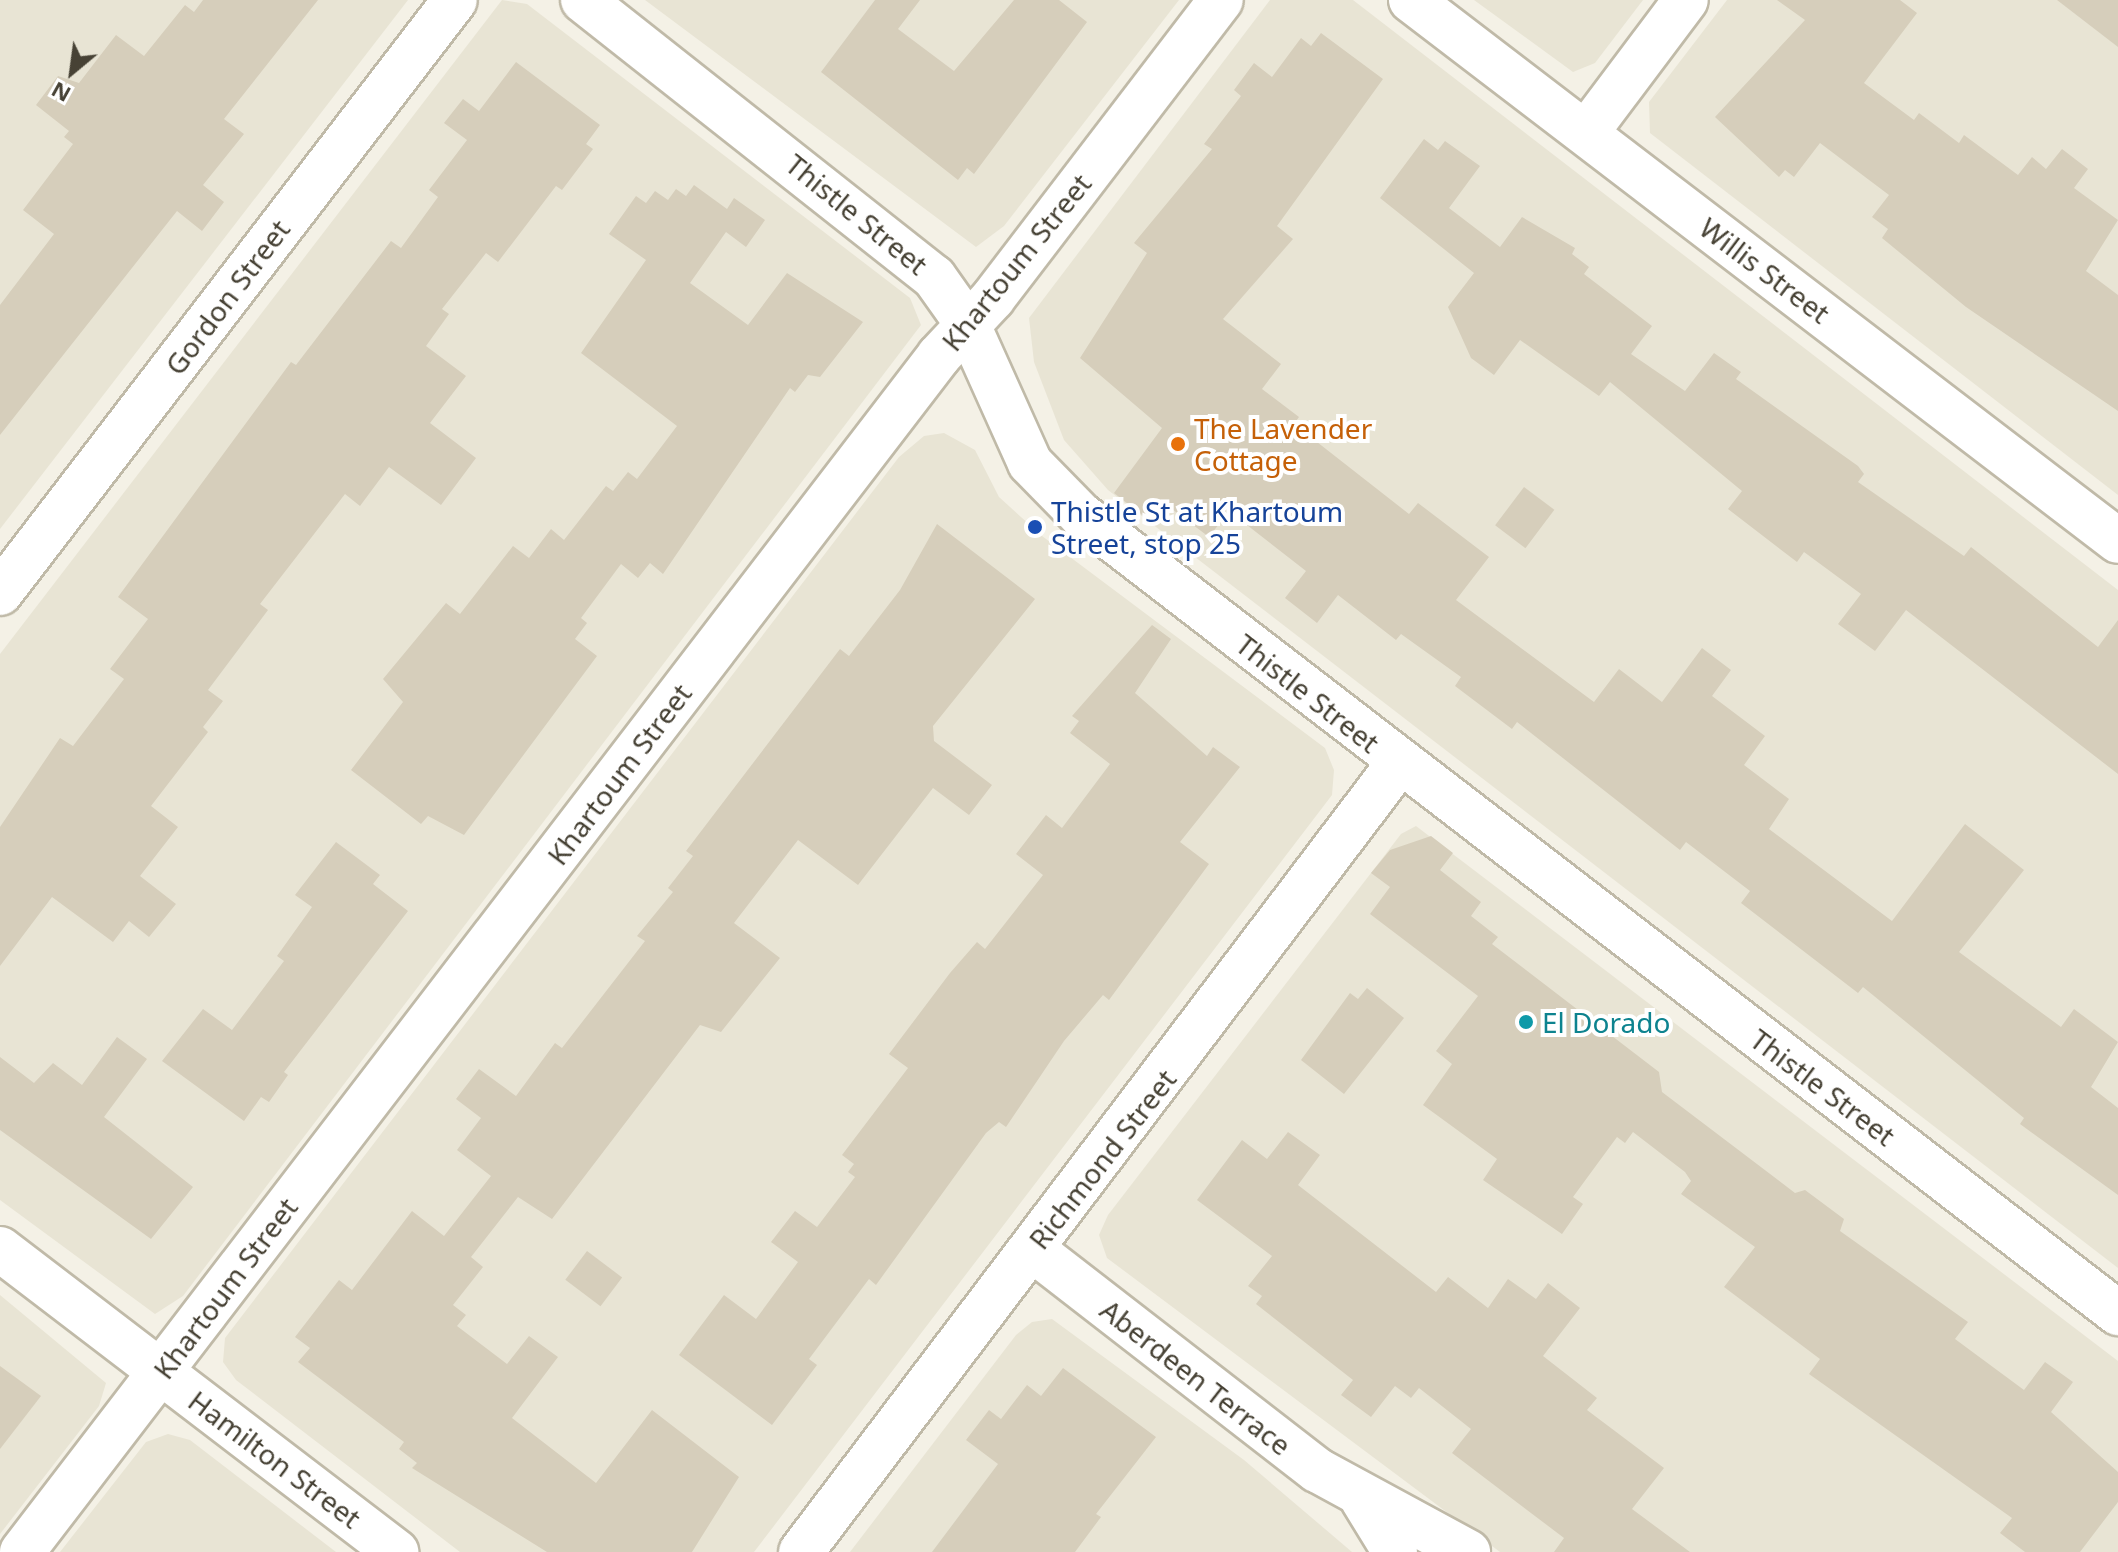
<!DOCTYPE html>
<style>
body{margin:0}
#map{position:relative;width:2118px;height:1552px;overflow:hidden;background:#f4f1e6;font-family:"Noto Sans",sans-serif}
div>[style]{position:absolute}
.residential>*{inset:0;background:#e8e4d4}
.building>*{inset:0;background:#d6cebb;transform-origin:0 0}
.roads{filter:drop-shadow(2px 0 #c0baa8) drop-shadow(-2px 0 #c0baa8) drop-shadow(0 2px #c0baa8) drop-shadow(0 -2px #c0baa8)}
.minor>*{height:44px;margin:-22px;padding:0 22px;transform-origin:22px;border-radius:22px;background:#fff}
.dots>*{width:22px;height:22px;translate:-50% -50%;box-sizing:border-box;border:4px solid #fff;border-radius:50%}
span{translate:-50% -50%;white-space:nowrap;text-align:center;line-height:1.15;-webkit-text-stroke:8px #fff;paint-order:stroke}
.street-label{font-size:28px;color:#474235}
.food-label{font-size:28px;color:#c56008}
.left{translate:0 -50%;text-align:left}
.transit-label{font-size:28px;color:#164399}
.culture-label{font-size:28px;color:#0d838f}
.north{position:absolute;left:32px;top:32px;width:80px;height:80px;-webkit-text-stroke:6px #fff;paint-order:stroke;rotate:209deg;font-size:22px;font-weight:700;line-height:32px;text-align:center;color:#474235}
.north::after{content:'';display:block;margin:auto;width:28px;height:36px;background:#474235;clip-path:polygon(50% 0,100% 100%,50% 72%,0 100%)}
</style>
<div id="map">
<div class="residential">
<i style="clip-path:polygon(0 0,408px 0,0 529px)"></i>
<i style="clip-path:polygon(502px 0,527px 4px,910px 298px,921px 325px,183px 1296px,155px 1314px,0 1200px,0 654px)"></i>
<i style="clip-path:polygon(645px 0,1179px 0,1004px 226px,976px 247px)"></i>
<i style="clip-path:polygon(1270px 0,1353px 0,2118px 590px,2118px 1268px,1108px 490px,1064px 440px,1034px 362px,1029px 318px)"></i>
<i style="clip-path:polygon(1474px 0,1643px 0,1595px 63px,1573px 72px)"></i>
<i style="clip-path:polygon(1727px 0,2118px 0,2118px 495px,1650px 133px,1649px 102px)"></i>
<i style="clip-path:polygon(944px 433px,975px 450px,999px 497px,1042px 536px,1325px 748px,1334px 770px,1332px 795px,754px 1552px,460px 1552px,236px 1380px,223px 1362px,225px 1338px,899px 457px,924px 436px)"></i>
<i style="clip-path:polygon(1416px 826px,2118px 1361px,2118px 1552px,1500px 1552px,1107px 1258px,1099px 1235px,1108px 1215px,1401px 834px)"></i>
<i style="clip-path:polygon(0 1295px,106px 1383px,99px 1406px,0 1534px)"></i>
<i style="clip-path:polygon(1052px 1319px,1244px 1460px,1352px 1552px,850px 1552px,1016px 1335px,1032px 1322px)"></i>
<i style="clip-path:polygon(168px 1434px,190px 1440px,336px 1552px,60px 1552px,146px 1442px)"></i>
</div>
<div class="building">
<i style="clip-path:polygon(203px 0,318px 0,224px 119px,244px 134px,203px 185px,224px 202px,202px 231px,177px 211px,0 435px,0 305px,54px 234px,23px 210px,73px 144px,64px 137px,69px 131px,36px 105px,58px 76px,79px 83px,116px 35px,144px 56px,185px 5px,194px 12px)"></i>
<i style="clip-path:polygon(875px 0,920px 0,898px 29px,954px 71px,1014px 0,1059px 0,1087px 22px,974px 174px,967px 168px,958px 180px,821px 72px)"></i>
<i style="clip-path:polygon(1777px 0,1900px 0,1917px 13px,1864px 83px,1914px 120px,1919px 113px,1959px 143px,1964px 135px,2018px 175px,2032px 157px,2046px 169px,2062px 149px,2088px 169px,2074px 188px,2118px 220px,2086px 271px,2118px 295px,2118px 411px,1966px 307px,1882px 238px,1888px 229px,1872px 217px,1889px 195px,1820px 143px,1794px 177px,1785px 170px,1779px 177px,1715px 117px,1805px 20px)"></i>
<i style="clip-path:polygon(2057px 0,2118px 0,2118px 47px)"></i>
<i style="clip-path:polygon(1321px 33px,1383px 79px,1277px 226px,1293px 239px,1223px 319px,1281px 364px,1262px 389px,1299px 417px,1294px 424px,1409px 514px,1418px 503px,1489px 557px,1456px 600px,1594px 702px,1619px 669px,1662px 702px,1702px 648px,1731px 670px,1712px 696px,1765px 736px,1744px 765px,1789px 799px,1769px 829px,1892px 921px,1965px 824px,2024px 870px,1959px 952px,2061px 1027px,2074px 1009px,2118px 1042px,2091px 1087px,2118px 1108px,2118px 1195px,2020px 1124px,2024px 1118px,1863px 987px,1858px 993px,1741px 903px,1750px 891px,1686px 842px,1680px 850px,1517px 722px,1512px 729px,1455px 686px,1461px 677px,1401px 634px,1396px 640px,1338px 595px,1317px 623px,1285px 598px,1306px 571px,1229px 511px,1209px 537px,1160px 500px,1146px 518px,1114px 493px,1162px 428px,1080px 358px,1147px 253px,1134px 243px,1212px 149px,1204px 144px,1241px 96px,1234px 90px,1254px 63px,1272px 77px,1301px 38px,1311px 46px)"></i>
<i style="clip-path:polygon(516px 62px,600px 125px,586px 144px,593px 149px,562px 190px,556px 186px,498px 262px,486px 253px,442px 309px,449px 314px,426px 346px,466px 376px,430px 423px,476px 458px,441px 505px,389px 467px,360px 506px,345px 494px,260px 604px,268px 610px,208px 690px,223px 701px,203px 727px,208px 732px,151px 806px,178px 827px,140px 876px,176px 904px,149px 937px,129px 921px,113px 942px,52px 897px,0 966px,0 827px,60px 738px,73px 746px,124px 679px,110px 669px,148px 619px,118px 597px,291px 362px,296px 365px,391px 241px,401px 248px,438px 197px,429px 190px,467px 140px,444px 123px,463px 99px,479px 111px)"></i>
<i style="clip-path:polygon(1424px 139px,1438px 150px,1445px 141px,1480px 166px,1449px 208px,1500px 247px,1522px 217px,1575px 248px,1572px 254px,1589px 267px,1584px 274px,1652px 326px,1631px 354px,1685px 391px,1714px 353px,1741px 372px,1736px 379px,1858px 466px,1864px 474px,1858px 482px,1964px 556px,1971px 547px,2098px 647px,2118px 620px,2118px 774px,1906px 610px,1875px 651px,1838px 624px,1861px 594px,1804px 552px,1797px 562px,1728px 509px,1742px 491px,1610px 382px,1599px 396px,1520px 340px,1494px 375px,1471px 358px,1448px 307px,1474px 273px,1380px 198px)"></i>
<i style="clip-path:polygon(694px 185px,727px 209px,734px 198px,765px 220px,746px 247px,726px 232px,690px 283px,748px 325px,787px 273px,863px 322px,820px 377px,808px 375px,795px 392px,790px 388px,663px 574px,650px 563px,638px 578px,621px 564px,581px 618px,587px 623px,575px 639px,597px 656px,464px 835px,428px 816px,421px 824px,351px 770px,403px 702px,383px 679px,446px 603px,460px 614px,513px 546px,529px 558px,551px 529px,564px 540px,606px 486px,613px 491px,628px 472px,637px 479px,677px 426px,581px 353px,646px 260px,609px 234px,636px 196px,646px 203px,655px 191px,668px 200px,676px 189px,686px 196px)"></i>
<i style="left:1524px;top:487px;width:38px;height:48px;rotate:37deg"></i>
<i style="clip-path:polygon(937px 524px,1035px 599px,933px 726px,934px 741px,992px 785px,969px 815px,933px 788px,858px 885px,798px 840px,734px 923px,780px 958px,721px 1032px,700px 1025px,552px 1219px,518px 1197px,471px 1257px,483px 1267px,453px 1305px,466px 1315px,457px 1326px,507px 1364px,529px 1336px,558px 1357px,512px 1418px,596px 1483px,652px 1410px,739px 1477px,692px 1552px,547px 1552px,412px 1468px,417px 1463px,399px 1449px,404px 1442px,298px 1362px,310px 1348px,295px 1337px,339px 1280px,352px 1290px,412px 1211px,444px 1236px,491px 1176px,457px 1150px,481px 1118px,456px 1099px,479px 1069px,516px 1096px,555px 1043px,562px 1048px,645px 941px,637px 936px,673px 892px,668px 888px,693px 856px,686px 851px,840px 649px,849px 656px,900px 590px)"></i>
<i style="clip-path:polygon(1152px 625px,1171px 639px,1135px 693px,1207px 756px,1213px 747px,1240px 767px,1180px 842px,1209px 864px,1109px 1000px,1103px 995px,1064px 1041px,1006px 1127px,999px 1122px,986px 1133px,876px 1285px,869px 1279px,809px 1359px,817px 1365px,772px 1425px,679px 1355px,724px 1295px,756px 1319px,798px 1262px,771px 1242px,795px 1211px,817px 1227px,855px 1177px,848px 1172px,854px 1164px,842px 1155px,908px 1068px,889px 1054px,950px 973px,977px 942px,985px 949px,1043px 875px,1016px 854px,1046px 815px,1062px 828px,1110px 764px,1070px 733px,1079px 721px,1072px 716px)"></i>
<i style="clip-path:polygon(1431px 836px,1453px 853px,1440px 870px,1481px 902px,1471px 916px,1498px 937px,1492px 944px,1659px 1072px,1662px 1092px,1795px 1193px,1805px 1190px,1844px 1219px,1840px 1231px,1968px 1322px,1955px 1339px,2024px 1390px,2045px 1362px,2073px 1382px,2051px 1412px,2118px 1472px,2118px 1502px,2080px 1552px,2025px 1552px,2000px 1533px,2012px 1518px,1809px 1374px,1820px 1359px,1724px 1287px,1755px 1247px,1681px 1194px,1691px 1181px,1685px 1172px,1633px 1132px,1625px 1143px,1617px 1137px,1573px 1197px,1583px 1204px,1562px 1234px,1483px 1180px,1497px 1159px,1423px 1105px,1452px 1064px,1436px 1051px,1478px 996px,1370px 914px,1390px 887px,1371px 873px,1390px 850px)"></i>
<i style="clip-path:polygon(336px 842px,380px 875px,373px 884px,408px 911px,284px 1072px,288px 1075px,269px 1102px,261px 1097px,244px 1121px,162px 1061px,203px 1009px,232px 1030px,284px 961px,277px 956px,312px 907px,295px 895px)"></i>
<i style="clip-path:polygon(1367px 988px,1404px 1018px,1344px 1094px,1301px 1060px,1350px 993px,1358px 999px)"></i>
<i style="clip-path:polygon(117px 1037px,147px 1059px,104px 1117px,193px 1187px,151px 1239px,0 1130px,0 1057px,34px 1083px,53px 1063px,82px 1085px)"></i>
<i style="clip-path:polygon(1288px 1132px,1320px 1155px,1298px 1185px,1436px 1292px,1448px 1277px,1488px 1308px,1508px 1279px,1536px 1299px,1548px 1283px,1580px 1308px,1543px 1356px,1597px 1398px,1587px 1410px,1664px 1468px,1632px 1509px,1690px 1552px,1554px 1552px,1564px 1538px,1452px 1453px,1471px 1429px,1419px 1388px,1411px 1398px,1395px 1386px,1371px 1417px,1341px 1395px,1353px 1380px,1256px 1304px,1262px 1296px,1248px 1286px,1272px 1256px,1197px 1200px,1242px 1140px,1267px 1159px)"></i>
<i style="left:587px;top:1251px;width:44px;height:36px;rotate:37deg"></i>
<i style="clip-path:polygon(0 1366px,41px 1396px,0 1449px)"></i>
<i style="clip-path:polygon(1063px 1368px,1156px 1437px,1096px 1514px,1101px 1517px,1075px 1552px,932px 1552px,998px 1464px,966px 1440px,989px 1410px,1001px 1419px,1027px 1385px,1041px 1396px)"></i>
</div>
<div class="roads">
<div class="minor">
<i style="left:583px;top:0;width:447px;rotate:38.3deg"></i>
<i style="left:934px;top:277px;width:59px;rotate:54.7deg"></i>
<i style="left:968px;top:325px;width:151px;rotate:65.8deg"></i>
<i style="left:1030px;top:463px;width:73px;rotate:45.6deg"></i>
<i style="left:1081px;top:515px;width:1309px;rotate:37.58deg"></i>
<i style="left:1411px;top:0;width:890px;rotate:37.42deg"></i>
<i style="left:1586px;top:133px;width:166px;rotate:-53.1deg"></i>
<i style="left:0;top:593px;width:747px;rotate:-52.5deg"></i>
<i style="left:0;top:1249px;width:499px;rotate:37.4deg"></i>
<i style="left:1032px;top:1249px;width:361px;rotate:37.8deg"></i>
<i style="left:1317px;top:1470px;width:172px;rotate:28.5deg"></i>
<i style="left:1363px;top:1500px;width:61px;rotate:58.4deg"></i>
<i style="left:22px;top:1552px;width:1507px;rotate:-52.52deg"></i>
<i style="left:939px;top:356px;width:79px;rotate:-47deg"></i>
<i style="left:993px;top:298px;width:375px;rotate:-52.6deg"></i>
<i style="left:801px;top:1552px;width:990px;rotate:-52.84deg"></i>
</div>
</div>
<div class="dots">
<i style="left:1178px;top:444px;background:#e8710a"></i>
<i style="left:1035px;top:527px;background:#1a4fb4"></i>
<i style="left:1526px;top:1022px;background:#0f9aa8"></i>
</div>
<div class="street-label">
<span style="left:857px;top:214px;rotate:39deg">Thistle Street</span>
<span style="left:1016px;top:262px;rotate:-51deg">Khartoum Street</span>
<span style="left:1765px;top:270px;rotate:37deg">Willis Street</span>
<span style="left:227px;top:297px;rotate:-53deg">Gordon Street</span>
<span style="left:1308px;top:693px;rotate:38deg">Thistle Street</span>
<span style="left:619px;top:774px;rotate:-53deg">Khartoum Street</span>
<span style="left:1823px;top:1087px;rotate:37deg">Thistle Street</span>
<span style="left:1102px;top:1159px;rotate:-52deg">Richmond Street</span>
<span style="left:225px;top:1288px;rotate:-53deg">Khartoum Street</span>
<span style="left:1196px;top:1377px;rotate:38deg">Aberdeen Terrace</span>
<span style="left:275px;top:1459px;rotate:37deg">Hamilton Street</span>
</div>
<div class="food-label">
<span class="left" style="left:1194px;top:444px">The Lavender<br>Cottage</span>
</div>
<div class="transit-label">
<span class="left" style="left:1051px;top:527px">Thistle St at Khartoum<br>Street, stop 25</span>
</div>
<div class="culture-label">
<span class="left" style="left:1542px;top:1022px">El Dorado</span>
</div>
<div class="north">N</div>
</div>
